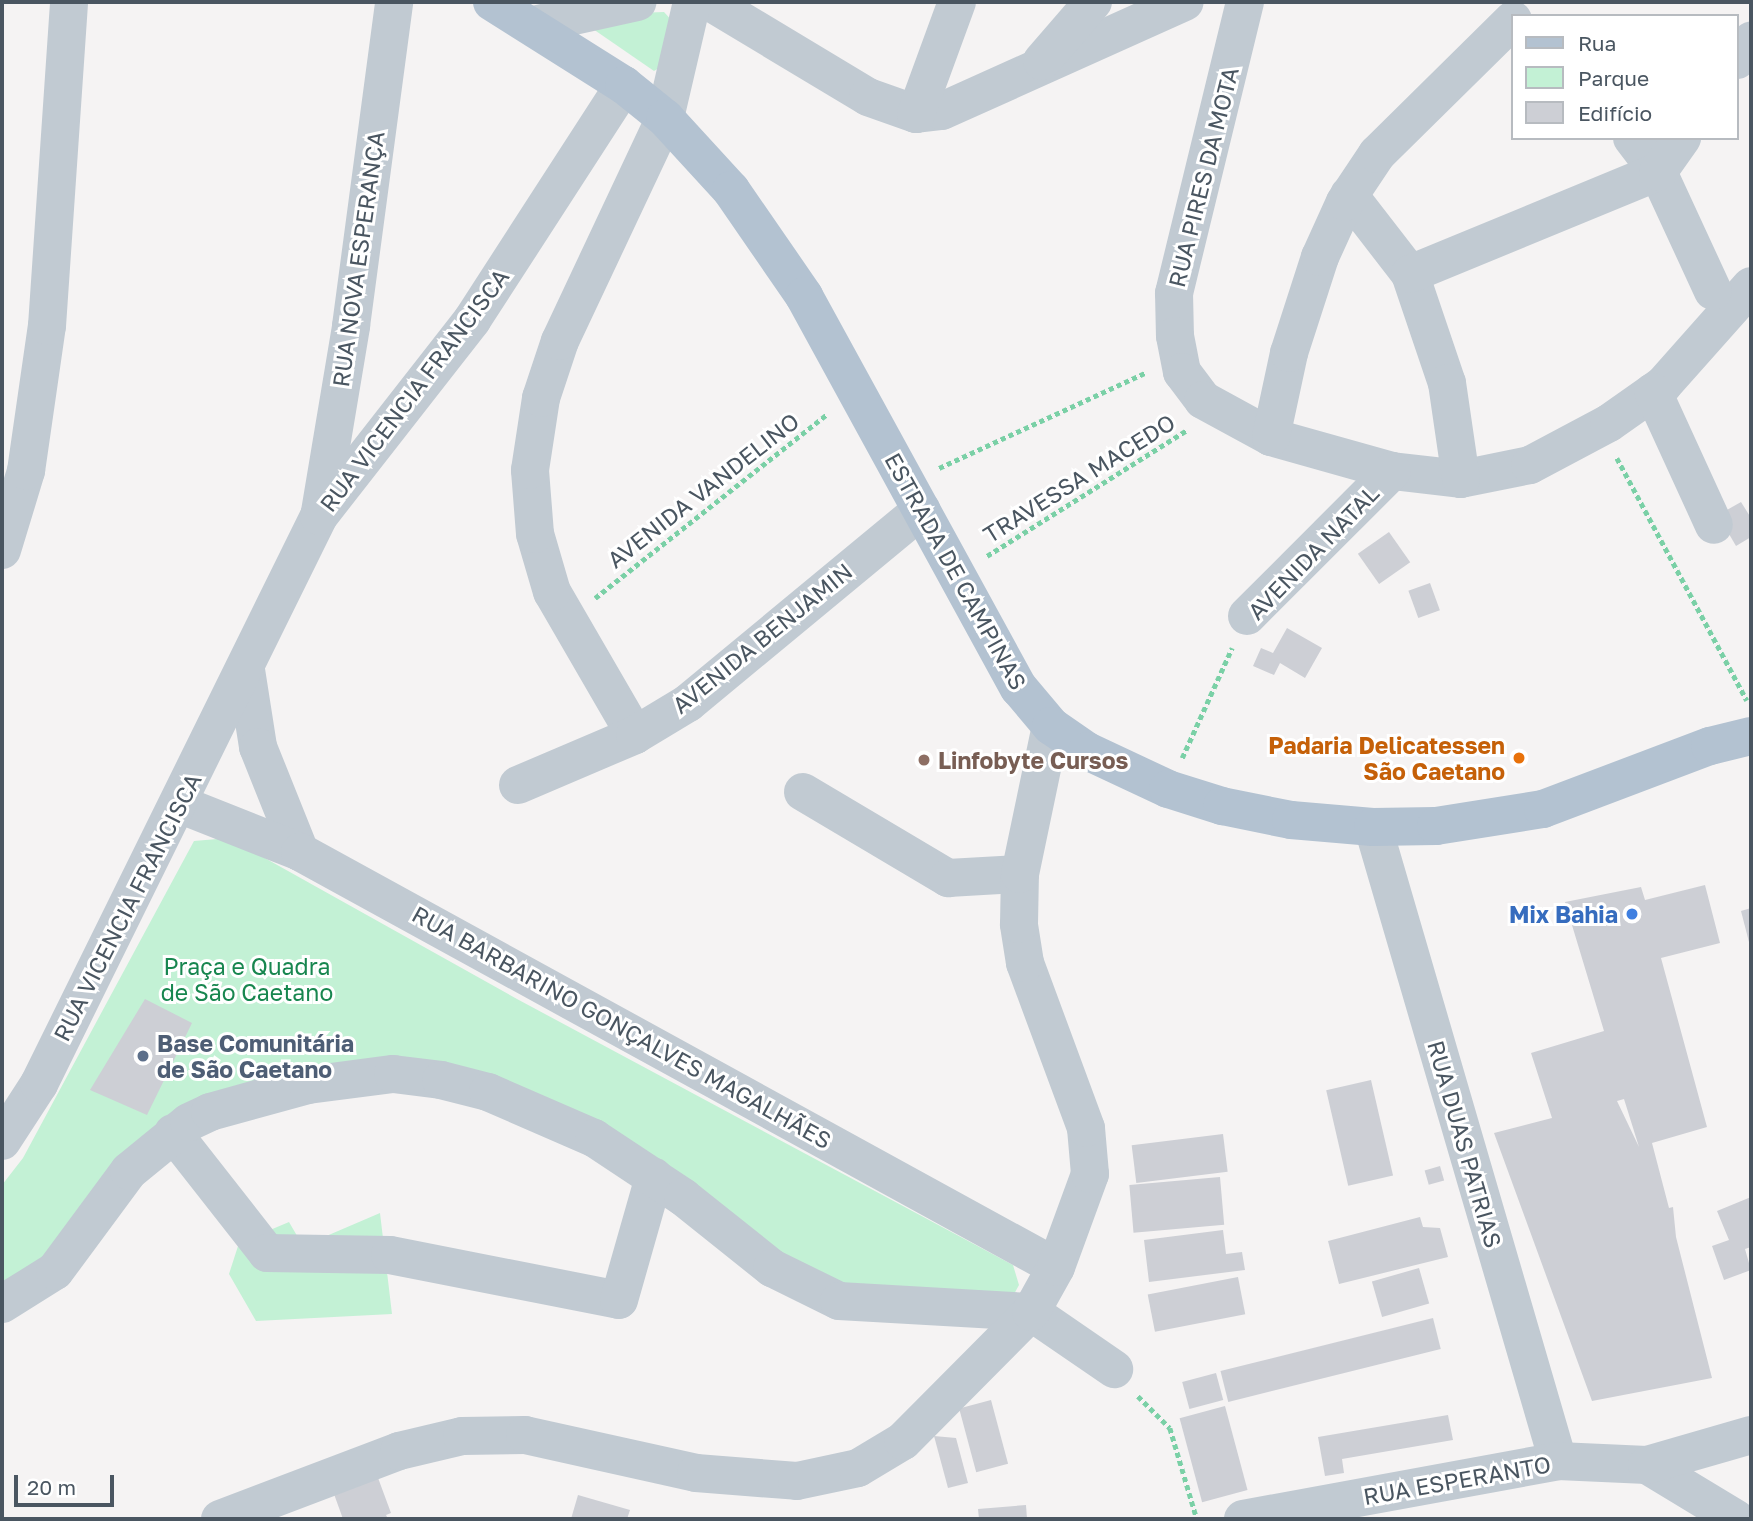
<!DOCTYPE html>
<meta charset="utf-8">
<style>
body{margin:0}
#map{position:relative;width:1753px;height:1521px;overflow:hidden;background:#f5f3f3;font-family:"Golos Text",sans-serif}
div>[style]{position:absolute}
.green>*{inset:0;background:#c3f1d5}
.building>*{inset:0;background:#cdcfd5;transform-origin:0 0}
.path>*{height:4.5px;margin-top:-2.25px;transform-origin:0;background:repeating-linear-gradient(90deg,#7ad0a6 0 5px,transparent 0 8.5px)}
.minor>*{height:38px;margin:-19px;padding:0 19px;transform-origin:19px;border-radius:19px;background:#c1cad2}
.major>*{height:38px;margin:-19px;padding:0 19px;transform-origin:19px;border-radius:19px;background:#b3c2d1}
.dots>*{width:19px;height:19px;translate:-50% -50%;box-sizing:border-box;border:4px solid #fff;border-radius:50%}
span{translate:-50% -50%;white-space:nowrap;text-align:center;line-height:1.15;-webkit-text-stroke:6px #fff;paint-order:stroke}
.street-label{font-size:23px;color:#4a5661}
.food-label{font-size:23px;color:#c56008;font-weight:700}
.right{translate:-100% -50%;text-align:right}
.education-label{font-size:23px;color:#785e54;font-weight:700}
.left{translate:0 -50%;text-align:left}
.shop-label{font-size:23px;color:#366cbe;font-weight:700}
.park-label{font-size:23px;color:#17864f}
.service-label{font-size:23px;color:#4e5e75;font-weight:700}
.frame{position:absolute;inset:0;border:4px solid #4a5661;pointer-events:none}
.legend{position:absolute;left:1511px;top:14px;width:228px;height:126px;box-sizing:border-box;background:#fff;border:2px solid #b7bbc0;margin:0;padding:9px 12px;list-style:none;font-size:21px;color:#4a5661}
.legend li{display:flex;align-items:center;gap:14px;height:35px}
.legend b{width:35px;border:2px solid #b7bbc0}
.scale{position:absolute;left:14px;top:1475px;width:100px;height:32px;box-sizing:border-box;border:4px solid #4a5661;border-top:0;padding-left:9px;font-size:21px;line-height:24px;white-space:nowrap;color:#4a5661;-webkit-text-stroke:5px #fff;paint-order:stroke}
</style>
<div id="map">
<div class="green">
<i style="clip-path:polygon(664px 12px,675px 24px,664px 65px,654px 71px,593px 29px,637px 13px)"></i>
<i style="clip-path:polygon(229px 838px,517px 999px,1013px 1265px,1019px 1285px,1012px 1298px,836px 1292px,463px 1081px,190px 1108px,79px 1236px,2px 1290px,2px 1185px,23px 1158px,194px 841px)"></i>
<i style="clip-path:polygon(380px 1213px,392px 1314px,256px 1321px,229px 1274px,239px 1243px,289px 1222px,303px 1246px)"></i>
</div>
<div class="building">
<i style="clip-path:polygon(1741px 502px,1751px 518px,1751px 537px,1736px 546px,1718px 515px)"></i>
<i style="left:1389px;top:532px;width:37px;height:38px;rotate:55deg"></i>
<i style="left:1430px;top:583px;width:29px;height:23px;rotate:70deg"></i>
<i style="clip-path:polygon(1287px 628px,1322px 648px,1305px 678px,1280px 663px,1274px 675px,1253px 666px,1261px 648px,1273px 653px)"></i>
<i style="clip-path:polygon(evenodd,1705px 885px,1720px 943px,1661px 958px,1707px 1127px,1652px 1143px,1669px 1208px,1673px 1207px,1676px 1237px,1712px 1378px,1592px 1401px,1494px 1133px,1552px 1118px,1531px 1053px,1604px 1031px,1565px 902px,1641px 887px,1645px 900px,1705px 885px,1624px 1099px,1639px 1147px,1617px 1101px,1624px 1099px)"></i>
<i style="clip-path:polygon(1751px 908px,1751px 946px,1750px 946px,1741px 911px)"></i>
<i style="clip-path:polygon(145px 999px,192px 1023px,147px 1115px,90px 1090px)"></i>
<i style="left:1371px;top:1080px;width:98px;height:46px;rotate:77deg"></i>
<i style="left:1223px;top:1134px;width:38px;height:92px;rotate:83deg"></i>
<i style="left:1440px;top:1166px;width:15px;height:16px;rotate:74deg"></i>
<i style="left:1220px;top:1177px;width:48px;height:91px;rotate:85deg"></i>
<i style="clip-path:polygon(1751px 1197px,1751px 1247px,1745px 1249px,1751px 1270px,1724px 1280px,1712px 1246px,1729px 1240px,1717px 1211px)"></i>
<i style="clip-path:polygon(1420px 1217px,1423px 1227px,1440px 1228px,1448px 1257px,1339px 1284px,1328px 1241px)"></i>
<i style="clip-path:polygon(1223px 1230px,1226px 1254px,1242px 1252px,1245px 1270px,1149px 1282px,1144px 1240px)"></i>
<i style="left:1419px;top:1268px;width:37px;height:49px;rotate:74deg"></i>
<i style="left:1238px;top:1277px;width:38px;height:92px;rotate:79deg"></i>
<i style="left:1433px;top:1318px;width:32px;height:219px;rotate:76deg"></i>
<i style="left:1216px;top:1373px;width:28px;height:35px;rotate:75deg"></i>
<i style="left:991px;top:1400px;width:66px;height:33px;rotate:75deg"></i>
<i style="left:1225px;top:1406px;width:87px;height:47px;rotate:75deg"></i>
<i style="clip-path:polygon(1448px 1415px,1453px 1440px,1342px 1459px,1344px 1473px,1325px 1476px,1318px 1437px)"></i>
<i style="clip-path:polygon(934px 1436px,956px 1438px,968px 1483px,948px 1488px)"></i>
<i style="clip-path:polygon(374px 1467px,391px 1513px,386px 1515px,388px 1519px,343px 1519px,330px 1483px)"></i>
<i style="clip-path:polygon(578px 1495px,630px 1510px,627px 1519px,571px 1519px)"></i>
<i style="clip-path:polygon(1026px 1505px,1027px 1519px,979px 1519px,978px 1509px)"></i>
</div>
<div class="path">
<i style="left:1617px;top:458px;width:275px;rotate:61.8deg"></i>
<i style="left:939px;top:468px;width:229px;rotate:-24.8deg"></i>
<i style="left:987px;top:556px;width:236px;rotate:-32.2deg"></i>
<i style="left:595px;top:598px;width:296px;rotate:-38.4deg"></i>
<i style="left:1182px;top:758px;width:121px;rotate:-65.6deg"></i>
<i style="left:1138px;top:1396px;width:45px;rotate:45deg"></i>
<i style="left:1170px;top:1428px;width:95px;rotate:73.5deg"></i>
</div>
<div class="minor">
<i style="left:710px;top:2px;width:184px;rotate:31deg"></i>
<i style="left:868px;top:97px;width:51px;rotate:19.5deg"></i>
<i style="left:916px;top:114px;width:26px;rotate:-7deg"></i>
<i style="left:942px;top:111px;width:266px;rotate:-24.2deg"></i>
<i style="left:1245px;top:2px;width:300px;rotate:103.7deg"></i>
<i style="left:1174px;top:293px;width:43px;rotate:88.7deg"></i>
<i style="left:1175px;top:336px;width:37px;rotate:79deg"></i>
<i style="left:1182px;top:372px;width:35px;rotate:53deg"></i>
<i style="left:1203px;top:400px;width:77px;rotate:28.6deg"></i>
<i style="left:1271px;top:437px;width:126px;rotate:15.7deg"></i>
<i style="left:1392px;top:471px;width:69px;rotate:6.6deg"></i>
<i style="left:1461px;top:479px;width:70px;rotate:-11.5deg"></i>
<i style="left:1530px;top:465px;width:89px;rotate:-28deg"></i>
<i style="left:1609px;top:423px;width:66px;rotate:-35.1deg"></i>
<i style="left:1663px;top:385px;width:132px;rotate:-48.4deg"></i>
<i style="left:533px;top:25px;width:107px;rotate:-12.4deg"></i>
<i style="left:1737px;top:60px;width:24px;rotate:-54deg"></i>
<i style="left:1042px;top:61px;width:78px;rotate:-49.2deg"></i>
<i style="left:916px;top:114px;width:119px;rotate:-69.9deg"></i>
<i style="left:1632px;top:138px;width:43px;rotate:52.6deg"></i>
<i style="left:1658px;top:172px;width:131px;rotate:65.2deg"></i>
<i style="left:1349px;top:195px;width:100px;rotate:52.3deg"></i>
<i style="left:1410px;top:274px;width:115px;rotate:71.3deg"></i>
<i style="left:1447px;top:383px;width:97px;rotate:81.7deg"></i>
<i style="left:1410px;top:274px;width:268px;rotate:-22.4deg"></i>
<i style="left:1658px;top:172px;width:42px;rotate:-54.8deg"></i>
<i style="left:1653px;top:392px;width:146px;rotate:65.4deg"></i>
<i style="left:1271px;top:437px;width:86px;rotate:-77.9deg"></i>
<i style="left:1289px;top:353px;width:101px;rotate:-72.1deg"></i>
<i style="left:1320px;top:257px;width:60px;rotate:-65.6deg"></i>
<i style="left:1345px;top:202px;width:58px;rotate:-56.3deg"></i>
<i style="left:1377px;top:154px;width:191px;rotate:-44.6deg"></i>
<i style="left:320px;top:512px;width:189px;rotate:-80.5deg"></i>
<i style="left:351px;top:326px;width:327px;rotate:-82.4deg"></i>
<i style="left:2px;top:550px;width:83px;rotate:-73.1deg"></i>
<i style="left:26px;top:471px;width:147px;rotate:-81.8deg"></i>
<i style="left:47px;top:326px;width:325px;rotate:-86.1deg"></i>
<i style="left:1247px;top:616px;width:205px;rotate:-45deg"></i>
<i style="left:246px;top:670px;width:78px;rotate:81.1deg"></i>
<i style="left:258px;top:747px;width:113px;rotate:68.2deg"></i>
<i style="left:635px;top:735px;width:165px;rotate:-120.1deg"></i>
<i style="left:552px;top:592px;width:60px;rotate:-106.3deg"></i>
<i style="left:535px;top:534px;width:64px;rotate:-94.5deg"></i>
<i style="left:530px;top:470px;width:73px;rotate:-81.3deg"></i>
<i style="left:541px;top:398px;width:60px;rotate:-71.6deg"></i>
<i style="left:560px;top:341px;width:246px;rotate:-64.8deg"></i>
<i style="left:665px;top:118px;width:119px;rotate:-76.9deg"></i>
<i style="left:518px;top:785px;width:127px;rotate:-23.1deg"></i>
<i style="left:635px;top:735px;width:62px;rotate:-31.1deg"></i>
<i style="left:688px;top:703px;width:303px;rotate:-39.6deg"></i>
<i style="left:803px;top:792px;width:169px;rotate:30.7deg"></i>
<i style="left:948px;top:878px;width:72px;rotate:-3.2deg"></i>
<i style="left:179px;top:804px;width:130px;rotate:21.6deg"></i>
<i style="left:300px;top:852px;width:862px;rotate:28.76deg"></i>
<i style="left:1373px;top:827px;width:660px;rotate:73.73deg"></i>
<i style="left:173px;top:1133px;width:152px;rotate:51.9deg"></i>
<i style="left:267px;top:1253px;width:123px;rotate:0.9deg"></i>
<i style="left:390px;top:1255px;width:233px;rotate:11.1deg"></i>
<i style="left:619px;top:1300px;width:128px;rotate:-74.1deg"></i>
<i style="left:2px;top:1141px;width:68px;rotate:-57deg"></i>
<i style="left:39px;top:1084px;width:633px;rotate:-63.76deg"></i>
<i style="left:319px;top:516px;width:249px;rotate:-52deg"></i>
<i style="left:472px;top:320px;width:280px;rotate:-57.1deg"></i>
<i style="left:2px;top:1304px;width:62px;rotate:-31.9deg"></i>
<i style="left:55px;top:1271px;width:124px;rotate:-53.5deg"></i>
<i style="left:129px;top:1171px;width:77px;rotate:-39.2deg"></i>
<i style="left:189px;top:1122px;width:23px;rotate:-25deg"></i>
<i style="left:210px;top:1112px;width:102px;rotate:-15.4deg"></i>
<i style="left:308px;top:1085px;width:86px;rotate:-7.4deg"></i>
<i style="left:393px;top:1074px;width:48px;rotate:7.1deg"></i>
<i style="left:441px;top:1080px;width:49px;rotate:14.3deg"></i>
<i style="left:488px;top:1092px;width:116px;rotate:23.5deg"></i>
<i style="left:594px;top:1138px;width:107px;rotate:33.5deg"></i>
<i style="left:683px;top:1197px;width:114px;rotate:38.6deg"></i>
<i style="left:772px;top:1268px;width:75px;rotate:26.2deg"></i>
<i style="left:839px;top:1301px;width:192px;rotate:3.3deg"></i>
<i style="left:1031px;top:1312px;width:101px;rotate:34.5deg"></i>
<i style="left:1647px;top:1465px;width:104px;rotate:31.2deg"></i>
<i style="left:220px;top:1519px;width:191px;rotate:-20.8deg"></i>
<i style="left:399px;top:1451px;width:65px;rotate:-13.4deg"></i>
<i style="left:462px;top:1436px;width:63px;rotate:-0.9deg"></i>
<i style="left:525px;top:1435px;width:175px;rotate:12.5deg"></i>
<i style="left:696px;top:1473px;width:101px;rotate:4.5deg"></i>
<i style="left:797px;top:1481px;width:62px;rotate:-12deg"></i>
<i style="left:858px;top:1468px;width:52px;rotate:-31deg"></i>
<i style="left:903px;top:1441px;width:182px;rotate:-45.2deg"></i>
<i style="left:1031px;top:1312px;width:51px;rotate:-60.9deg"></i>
<i style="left:1056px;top:1267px;width:99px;rotate:-69.9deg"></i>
<i style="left:1090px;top:1174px;width:46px;rotate:-95deg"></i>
<i style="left:1086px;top:1128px;width:176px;rotate:-110.3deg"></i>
<i style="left:1025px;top:963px;width:39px;rotate:-99deg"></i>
<i style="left:1019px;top:924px;width:50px;rotate:-88.9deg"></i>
<i style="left:1020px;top:874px;width:151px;rotate:-78.2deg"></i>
<i style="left:1243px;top:1519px;width:320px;rotate:-10.4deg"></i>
<i style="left:1558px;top:1461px;width:89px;rotate:2.6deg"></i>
<i style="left:1647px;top:1465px;width:108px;rotate:-16.1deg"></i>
</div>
<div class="major">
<i style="left:492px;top:2px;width:156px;rotate:32.2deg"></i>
<i style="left:624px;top:85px;width:53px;rotate:38.8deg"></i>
<i style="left:665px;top:118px;width:98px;rotate:47.5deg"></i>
<i style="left:731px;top:190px;width:129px;rotate:55.4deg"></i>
<i style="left:804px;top:296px;width:447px;rotate:61.3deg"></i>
<i style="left:1019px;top:688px;width:50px;rotate:49.9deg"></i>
<i style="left:1051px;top:726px;width:44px;rotate:34.8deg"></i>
<i style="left:1087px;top:751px;width:89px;rotate:25.1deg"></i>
<i style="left:1168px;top:789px;width:57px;rotate:17.5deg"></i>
<i style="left:1222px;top:806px;width:70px;rotate:11.5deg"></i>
<i style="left:1291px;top:820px;width:82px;rotate:4.9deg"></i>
<i style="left:1373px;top:827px;width:63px;rotate:-0.9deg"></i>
<i style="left:1436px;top:826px;width:108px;rotate:-9deg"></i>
<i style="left:1543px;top:809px;width:178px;rotate:-20.7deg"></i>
<i style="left:1710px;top:746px;width:42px;rotate:-13.7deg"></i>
</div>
<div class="dots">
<i style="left:1519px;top:758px;background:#e8710a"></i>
<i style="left:924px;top:760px;background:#8d6e63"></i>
<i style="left:1632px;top:914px;background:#3f7fe0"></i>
<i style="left:143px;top:1056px;background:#5c6f8a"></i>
</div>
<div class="street-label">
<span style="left:1203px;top:177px;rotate:-76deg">RUA PIRES DA MOTA</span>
<span style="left:358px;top:259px;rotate:-82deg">RUA NOVA ESPERANÇA</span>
<span style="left:414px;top:390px;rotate:-53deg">RUA VICENCIA FRANCISCA</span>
<span style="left:1079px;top:478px;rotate:-32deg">TRAVESSA MACEDO</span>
<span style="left:703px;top:490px;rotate:-38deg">AVENIDA VANDELINO</span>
<span style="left:1313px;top:552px;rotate:-46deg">AVENIDA NATAL</span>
<span style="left:956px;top:571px;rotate:61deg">ESTRADA DE CAMPINAS</span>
<span style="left:762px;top:638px;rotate:-39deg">AVENIDA BENJAMIN</span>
<span style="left:127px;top:907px;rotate:-63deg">RUA VICENCIA FRANCISCA</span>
<span style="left:622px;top:1027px;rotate:29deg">RUA BARBARINO GONÇALVES MAGALHÃES</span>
<span style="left:1465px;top:1144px;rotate:74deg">RUA DUAS PATRIAS</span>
<span style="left:1457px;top:1480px;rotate:-10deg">RUA ESPERANTO</span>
</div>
<div class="food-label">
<span class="right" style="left:1505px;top:758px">Padaria Delicatessen<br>São Caetano</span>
</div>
<div class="education-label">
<span class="left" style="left:938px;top:760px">Linfobyte Cursos</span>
</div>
<div class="shop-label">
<span class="right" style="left:1618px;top:914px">Mix Bahia</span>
</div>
<div class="park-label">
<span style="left:247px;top:979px">Praça e Quadra<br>de São Caetano</span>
</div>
<div class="service-label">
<span class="left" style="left:157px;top:1056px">Base Comunitária<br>de São Caetano</span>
</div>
<div class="frame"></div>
<ul class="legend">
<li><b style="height:9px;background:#b3c2d1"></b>Rua</li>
<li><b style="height:19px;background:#c3f1d5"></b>Parque</li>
<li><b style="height:19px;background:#cdcfd5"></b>Edifício</li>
</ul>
<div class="scale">20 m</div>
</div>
